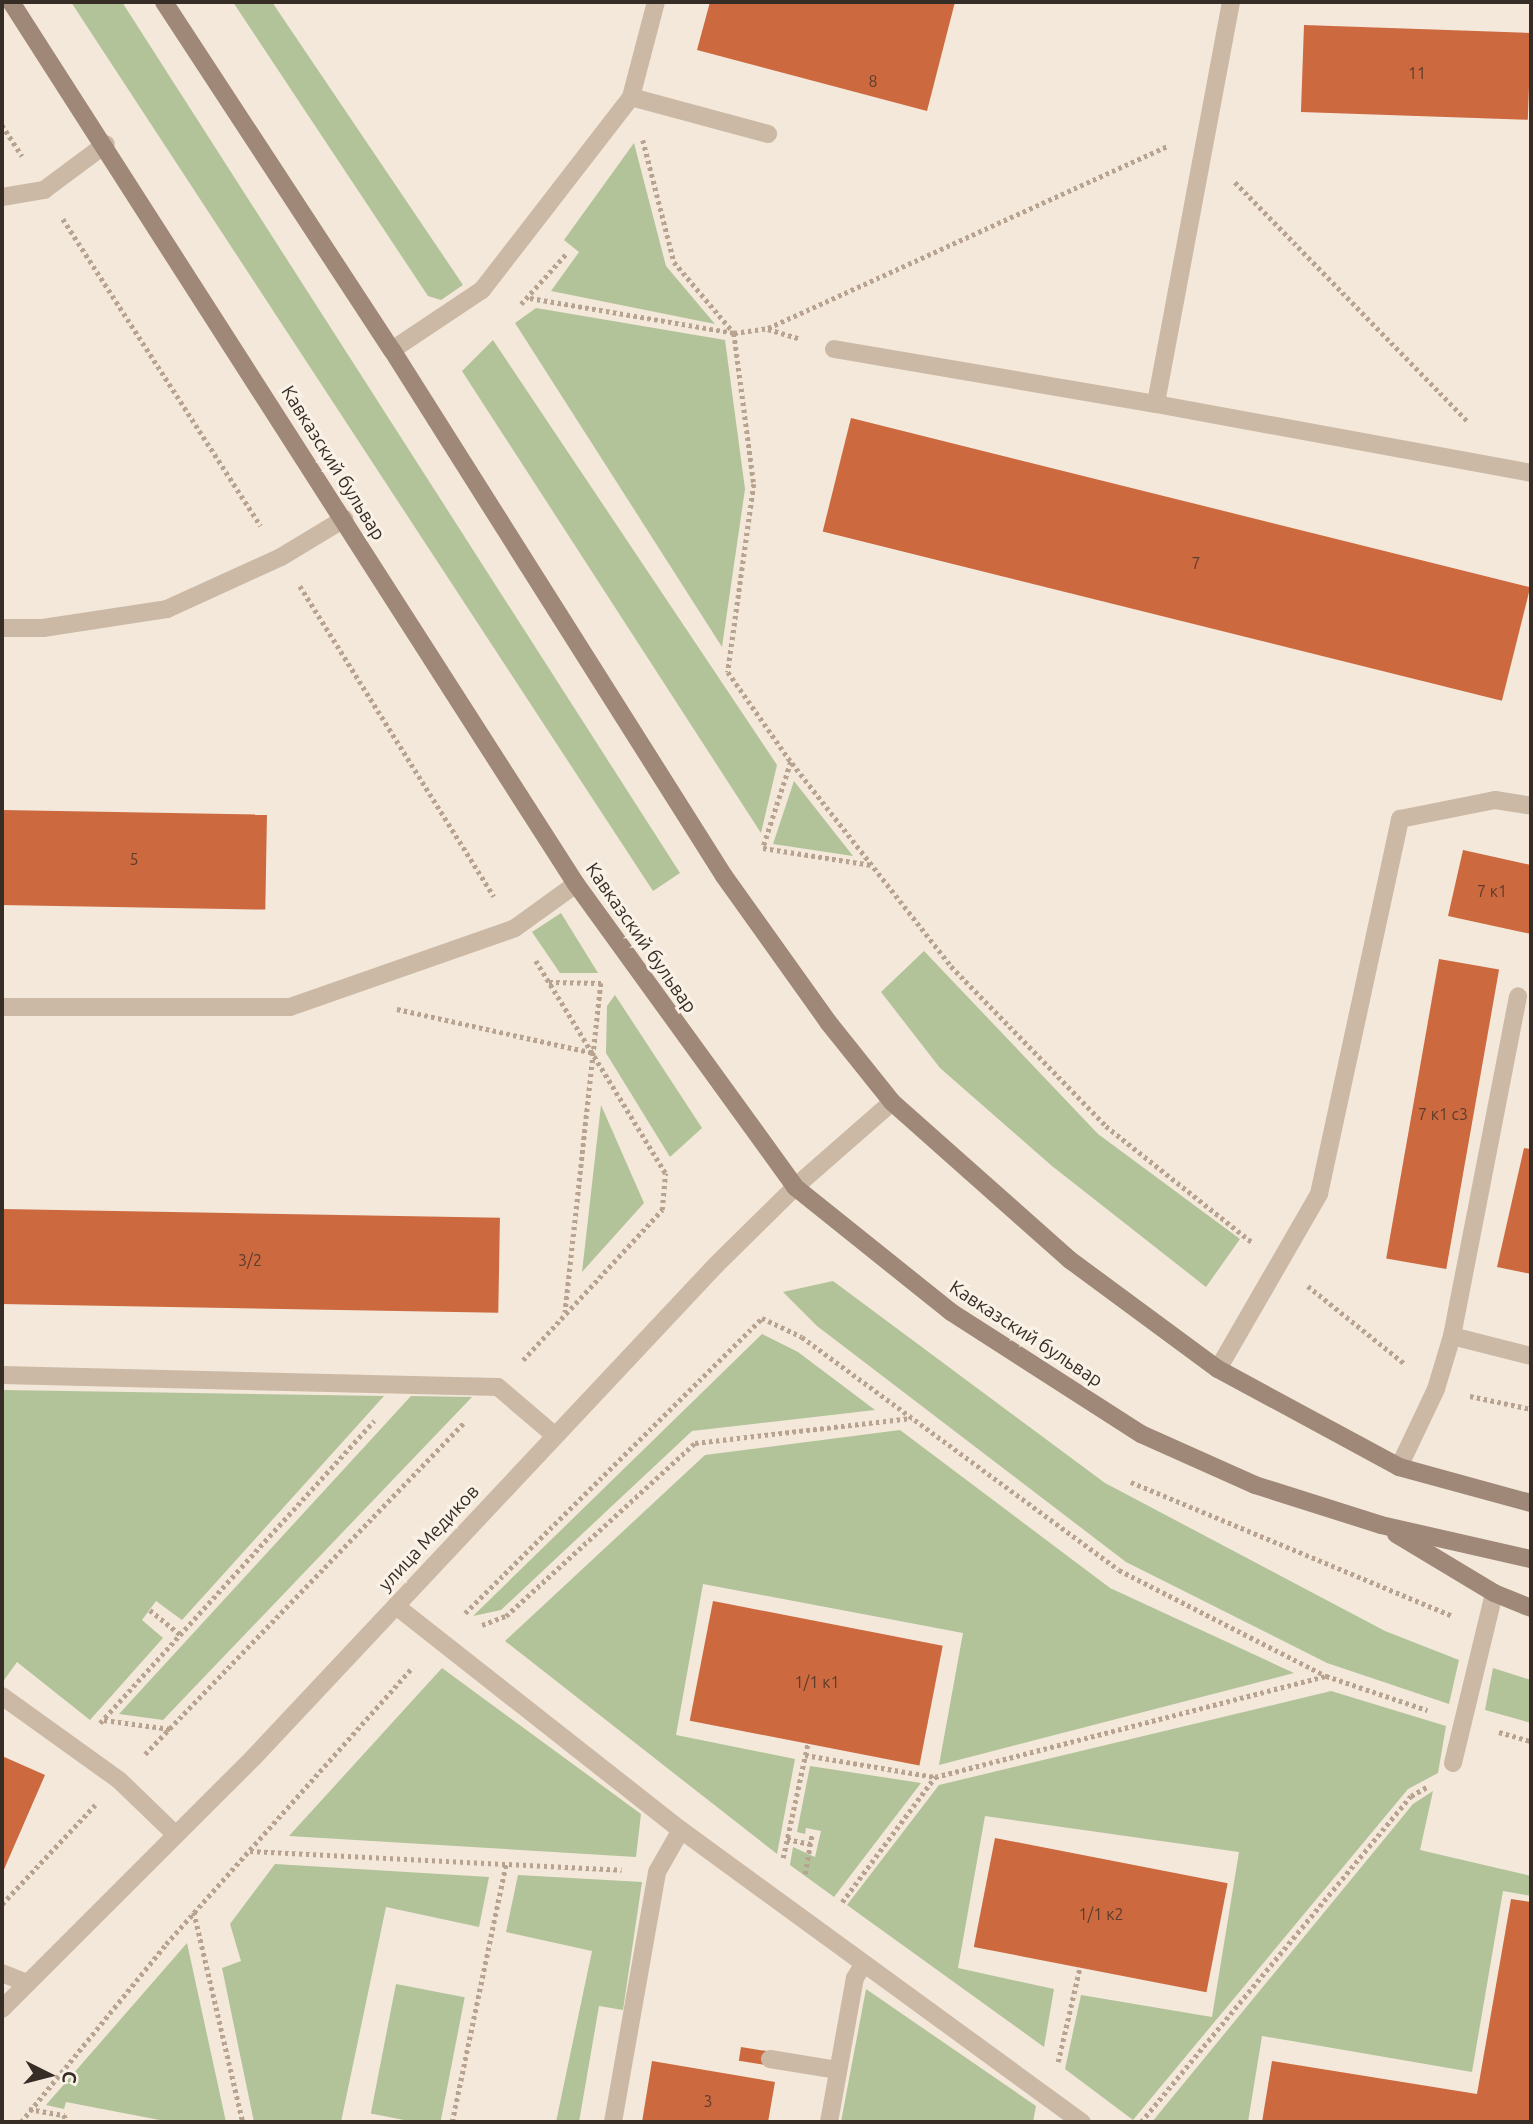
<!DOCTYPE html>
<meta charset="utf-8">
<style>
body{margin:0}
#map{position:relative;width:1533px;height:2124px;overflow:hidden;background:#f3e8da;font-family:Ubuntu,sans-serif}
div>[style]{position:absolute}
.green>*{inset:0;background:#b2c399;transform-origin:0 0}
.building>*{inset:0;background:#cc693f;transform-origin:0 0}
.path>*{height:4.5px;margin-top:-2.25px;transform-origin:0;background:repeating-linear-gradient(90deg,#b7a38f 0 3.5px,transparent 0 7px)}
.service>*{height:18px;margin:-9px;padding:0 9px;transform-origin:9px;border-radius:9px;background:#cbb9a5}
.minor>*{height:18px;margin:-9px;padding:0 9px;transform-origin:9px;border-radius:9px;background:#cbb9a5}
.secondary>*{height:18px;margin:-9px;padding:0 9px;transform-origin:9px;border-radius:9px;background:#9f8877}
span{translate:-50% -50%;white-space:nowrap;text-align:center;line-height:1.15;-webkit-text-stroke:6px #faf2e7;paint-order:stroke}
.number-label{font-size:16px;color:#5c3c2d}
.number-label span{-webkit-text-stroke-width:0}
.street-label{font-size:19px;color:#372d27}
.frame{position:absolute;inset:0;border:4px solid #372d27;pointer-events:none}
.north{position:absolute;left:14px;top:2040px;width:70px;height:70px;-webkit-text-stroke:5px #faf2e7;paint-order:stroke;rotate:96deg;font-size:19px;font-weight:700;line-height:28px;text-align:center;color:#372d27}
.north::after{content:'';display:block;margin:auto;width:24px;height:32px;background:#372d27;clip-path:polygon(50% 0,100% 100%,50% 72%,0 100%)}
</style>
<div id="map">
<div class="green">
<i style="clip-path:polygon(71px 2px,122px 2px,680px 873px,653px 891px)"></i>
<i style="clip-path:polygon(233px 2px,272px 2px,463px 285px,441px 300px,428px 296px)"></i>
<i style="clip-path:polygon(634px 143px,666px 266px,715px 324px,551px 291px,579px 252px,564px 240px)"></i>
<i style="clip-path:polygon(536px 308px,725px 340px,745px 489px,722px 647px,515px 323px)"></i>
<i style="clip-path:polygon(493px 340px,777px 765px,761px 833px,462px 371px)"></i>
<i style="clip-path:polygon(794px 781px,853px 856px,773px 844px)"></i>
<i style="clip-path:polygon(561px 913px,598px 973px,560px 973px,532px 932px)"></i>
<i style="clip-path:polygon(924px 951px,1098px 1134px,1240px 1239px,1206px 1287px,1052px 1166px,940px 1068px,881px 992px)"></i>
<i style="clip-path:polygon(615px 995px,702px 1128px,670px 1157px,606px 1053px,607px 1006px)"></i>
<i style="clip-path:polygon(601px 1105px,644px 1203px,582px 1272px)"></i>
<i style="clip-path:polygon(833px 1281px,1105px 1483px,1385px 1631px,1459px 1660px,1449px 1704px,1327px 1663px,1126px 1562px,817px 1326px,783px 1292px)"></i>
<i style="clip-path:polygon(762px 1334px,798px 1352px,875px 1410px,692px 1431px,501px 1610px,473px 1616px)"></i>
<i style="clip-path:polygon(2px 1390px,384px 1396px,182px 1620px,156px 1601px,142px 1620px,163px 1638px,90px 1720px,17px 1662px,2px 1683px)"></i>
<i style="clip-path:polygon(411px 1396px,472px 1397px,163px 1720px,119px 1714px)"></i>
<i style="clip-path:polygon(900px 1430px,1110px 1588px,1294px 1673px,939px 1765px,963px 1633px,703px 1584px,676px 1735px,795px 1759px,777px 1854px,505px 1641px,705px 1455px)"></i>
<i style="clip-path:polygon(442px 1668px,641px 1814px,636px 1857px,289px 1836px)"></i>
<i style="clip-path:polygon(1493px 1668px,1531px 1680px,1531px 1723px,1485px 1710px)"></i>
<i style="clip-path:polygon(1331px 1691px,1446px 1726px,1438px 1773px,1408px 1789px,1133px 2120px,1065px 2069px,1081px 1995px,1212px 2017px,1239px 1852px,985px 1816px,958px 1968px,1054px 1989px,1044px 2047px,847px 1905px,939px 1785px)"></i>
<i style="clip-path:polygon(810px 1766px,921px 1783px,834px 1897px,790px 1865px,793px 1847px,815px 1857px,821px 1831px,806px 1828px,805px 1834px,797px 1832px)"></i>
<i style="clip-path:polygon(1433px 1791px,1420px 1850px,1531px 1876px,1531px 1896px,1503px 1891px,1472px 2072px,1262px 2036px,1248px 2122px,1152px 2122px,1413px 1804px)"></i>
<i style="clip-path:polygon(275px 1864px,489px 1877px,479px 1927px,386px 1907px,341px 2122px,254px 2122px,222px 1968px,241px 1961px,230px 1924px)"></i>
<i style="clip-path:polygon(518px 1875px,642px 1882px,623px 2010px,599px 2006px,579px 2122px,556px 2122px,592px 1951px,506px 1932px)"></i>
<i style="clip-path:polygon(187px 1943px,226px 2122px,170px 2122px,66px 2102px,64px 2109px,46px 2105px)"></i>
<i style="left:396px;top:1984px;width:70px;height:132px;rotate:11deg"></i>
<i style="clip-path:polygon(866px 1989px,1036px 2106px,1033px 2122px,841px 2122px)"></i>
</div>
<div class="building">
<i style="clip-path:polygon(710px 2px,955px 2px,927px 111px,697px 50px)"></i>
<i style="left:1304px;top:25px;width:227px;height:87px;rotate:2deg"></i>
<i style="left:851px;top:418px;width:700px;height:117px;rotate:14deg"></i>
<i style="left:2px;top:810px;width:265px;height:95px;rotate:1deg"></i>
<i style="clip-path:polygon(1463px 850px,1531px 865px,1531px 934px,1448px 916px)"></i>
<i style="left:1439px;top:959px;width:61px;height:304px;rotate:10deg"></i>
<i style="clip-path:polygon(1524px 1148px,1531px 1149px,1531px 1274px,1497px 1267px)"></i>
<i style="left:2px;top:1209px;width:498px;height:95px;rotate:1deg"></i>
<i style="left:713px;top:1601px;width:234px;height:122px;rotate:11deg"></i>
<i style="clip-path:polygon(2px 1756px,45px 1775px,2px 1874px)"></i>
<i style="left:995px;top:1838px;width:237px;height:111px;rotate:11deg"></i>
<i style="clip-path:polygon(1511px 1899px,1531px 1902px,1531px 2122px,1262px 2122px,1272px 2061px,1477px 2094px)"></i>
<i style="left:741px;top:2047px;width:31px;height:14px;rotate:9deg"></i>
<i style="clip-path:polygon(652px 2061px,775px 2082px,768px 2122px,642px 2122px)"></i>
</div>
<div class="path">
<i style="left:2px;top:125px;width:37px;rotate:57deg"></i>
<i style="left:643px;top:140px;width:126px;rotate:75.7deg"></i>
<i style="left:674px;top:262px;width:93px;rotate:49.8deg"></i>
<i style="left:734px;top:333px;width:152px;rotate:82.5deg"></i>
<i style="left:754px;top:484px;width:190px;rotate:97.9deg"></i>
<i style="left:728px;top:672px;width:110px;rotate:55deg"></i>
<i style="left:791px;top:762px;width:90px;rotate:108deg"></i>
<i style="left:763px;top:848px;width:110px;rotate:8.9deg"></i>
<i style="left:1235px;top:182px;width:334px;rotate:45.8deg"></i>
<i style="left:63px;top:219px;width:365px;rotate:57.2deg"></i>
<i style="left:530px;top:298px;width:207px;rotate:9.7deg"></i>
<i style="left:734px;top:333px;width:34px;rotate:-8deg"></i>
<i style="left:768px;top:328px;width:439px;rotate:-24.5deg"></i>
<i style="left:521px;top:304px;width:69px;rotate:-48deg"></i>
<i style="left:768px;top:329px;width:34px;rotate:17deg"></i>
<i style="left:300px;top:586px;width:366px;rotate:58deg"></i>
<i style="left:792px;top:763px;width:258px;rotate:51.9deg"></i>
<i style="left:951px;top:966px;width:223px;rotate:45.9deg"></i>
<i style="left:1106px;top:1126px;width:186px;rotate:38.5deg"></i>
<i style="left:549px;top:982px;width:52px;rotate:1.1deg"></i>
<i style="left:601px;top:983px;width:331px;rotate:96.2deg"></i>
<i style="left:397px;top:1009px;width:202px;rotate:12.6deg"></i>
<i style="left:1308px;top:1286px;width:124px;rotate:38.8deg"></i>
<i style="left:523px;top:1360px;width:205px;rotate:-47.2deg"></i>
<i style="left:662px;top:1210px;width:37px;rotate:-85deg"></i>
<i style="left:665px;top:1173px;width:250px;rotate:-121.4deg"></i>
<i style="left:1470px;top:1396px;width:62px;rotate:12deg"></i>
<i style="left:1131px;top:1482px;width:349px;rotate:22.6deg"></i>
<i style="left:150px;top:1610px;width:40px;rotate:39deg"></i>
<i style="left:465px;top:1613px;width:419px;rotate:-44.8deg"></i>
<i style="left:762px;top:1318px;width:44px;rotate:25.4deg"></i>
<i style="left:802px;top:1337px;width:393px;rotate:36.3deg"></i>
<i style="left:1119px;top:1570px;width:233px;rotate:27.1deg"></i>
<i style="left:1326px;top:1676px;width:107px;rotate:18.6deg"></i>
<i style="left:482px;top:1625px;width:26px;rotate:-21deg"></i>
<i style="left:506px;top:1616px;width:256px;rotate:-42.5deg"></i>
<i style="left:695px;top:1443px;width:218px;rotate:-6.6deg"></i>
<i style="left:104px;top:1720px;width:67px;rotate:7.8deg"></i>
<i style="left:100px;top:1723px;width:408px;rotate:-47.8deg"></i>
<i style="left:1499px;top:1732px;width:33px;rotate:16deg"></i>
<i style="left:145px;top:1754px;width:460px;rotate:-46.1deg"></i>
<i style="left:805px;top:1755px;width:132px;rotate:9.6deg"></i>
<i style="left:787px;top:1839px;width:25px;rotate:12deg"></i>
<i style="left:250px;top:1851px;width:372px;rotate:2.9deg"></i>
<i style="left:783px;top:1858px;width:119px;rotate:-77.8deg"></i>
<i style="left:805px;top:1874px;width:41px;rotate:-80.1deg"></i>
<i style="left:842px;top:1902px;width:156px;rotate:-53.4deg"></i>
<i style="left:935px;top:1777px;width:403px;rotate:-14.5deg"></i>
<i style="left:2px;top:1904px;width:136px;rotate:-46.8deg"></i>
<i style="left:194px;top:1912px;width:216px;rotate:76.9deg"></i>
<i style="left:1058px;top:2062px;width:98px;rotate:-77deg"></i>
<i style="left:29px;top:2109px;width:36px;rotate:10deg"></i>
<i style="left:64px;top:2115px;width:8px;rotate:67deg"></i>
<i style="left:21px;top:2122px;width:230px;rotate:-50.8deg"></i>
<i style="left:166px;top:1944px;width:371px;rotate:-48.3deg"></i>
<i style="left:452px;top:2122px;width:265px;rotate:-78.2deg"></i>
<i style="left:1141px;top:2122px;width:423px;rotate:-50.4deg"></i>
<i style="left:1411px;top:1796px;width:20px;rotate:-30deg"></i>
</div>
<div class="service">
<i style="left:1231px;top:2px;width:409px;rotate:100.6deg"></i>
<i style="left:1156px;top:404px;width:381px;rotate:10.4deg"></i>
<i style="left:631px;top:97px;width:142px;rotate:15.1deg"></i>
<i style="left:2px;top:197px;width:43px;rotate:-9.5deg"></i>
<i style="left:44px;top:190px;width:77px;rotate:-36.6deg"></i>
<i style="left:834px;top:349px;width:327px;rotate:9.7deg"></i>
<i style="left:392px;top:350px;width:108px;rotate:-33.7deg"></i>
<i style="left:482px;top:290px;width:244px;rotate:-52.3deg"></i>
<i style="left:631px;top:97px;width:98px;rotate:-75.3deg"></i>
<i style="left:2px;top:628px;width:41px"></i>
<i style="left:43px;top:628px;width:125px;rotate:-8.7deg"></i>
<i style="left:167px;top:609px;width:125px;rotate:-24.5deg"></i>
<i style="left:281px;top:557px;width:74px;rotate:-31.1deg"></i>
<i style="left:2px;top:1007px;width:288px"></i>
<i style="left:290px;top:1007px;width:238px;rotate:-19.3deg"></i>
<i style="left:515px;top:928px;width:75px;rotate:-35.8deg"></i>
<i style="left:1452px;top:1336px;width:81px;rotate:14.2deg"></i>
<i style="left:1218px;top:1369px;width:202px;rotate:-60deg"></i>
<i style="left:1319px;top:1194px;width:384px;rotate:-77.8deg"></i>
<i style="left:1400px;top:819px;width:97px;rotate:-11.3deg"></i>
<i style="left:1495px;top:800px;width:36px;rotate:9deg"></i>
<i style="left:2px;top:1375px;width:496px;rotate:1.4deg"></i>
<i style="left:498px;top:1387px;width:72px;rotate:40.5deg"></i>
<i style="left:1399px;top:1467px;width:86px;rotate:-64.6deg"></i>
<i style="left:1436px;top:1389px;width:55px;rotate:-73.2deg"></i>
<i style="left:1452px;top:1336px;width:346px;rotate:-79deg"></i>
<i style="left:396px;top:1606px;width:362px;rotate:38.2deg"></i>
<i style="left:681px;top:1830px;width:496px;rotate:36.1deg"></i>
<i style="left:2px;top:1696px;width:144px;rotate:35.7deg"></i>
<i style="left:119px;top:1780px;width:79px;rotate:44deg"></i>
<i style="left:1453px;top:1763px;width:175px;rotate:-76.4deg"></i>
<i style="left:2px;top:1973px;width:27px;rotate:22deg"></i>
<i style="left:770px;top:2059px;width:69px;rotate:9.2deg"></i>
<i style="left:613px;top:2122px;width:254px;rotate:-80deg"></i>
<i style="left:657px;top:1872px;width:48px;rotate:-60.3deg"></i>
<i style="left:829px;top:2122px;width:146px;rotate:-79.8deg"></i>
<i style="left:855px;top:1978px;width:15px;rotate:-58deg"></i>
</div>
<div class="minor">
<i style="left:2px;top:2009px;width:356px;rotate:-45deg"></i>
<i style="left:254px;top:1757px;width:673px;rotate:-46.8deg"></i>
<i style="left:715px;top:1266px;width:112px;rotate:-44.6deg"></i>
<i style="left:795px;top:1187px;width:129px;rotate:-41.2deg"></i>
</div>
<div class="secondary">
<i style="left:11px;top:2px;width:1047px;rotate:57.36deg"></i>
<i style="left:576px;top:884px;width:374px;rotate:54.1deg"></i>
<i style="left:795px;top:1187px;width:200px;rotate:38.7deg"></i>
<i style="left:951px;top:1312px;width:226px;rotate:32.7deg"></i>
<i style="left:1141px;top:1434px;width:125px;rotate:24.1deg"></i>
<i style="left:1255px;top:1485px;width:132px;rotate:17.6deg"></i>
<i style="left:1381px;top:1525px;width:154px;rotate:12.8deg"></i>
<i style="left:164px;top:2px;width:416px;rotate:56.8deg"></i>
<i style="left:392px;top:350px;width:622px;rotate:57.74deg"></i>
<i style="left:724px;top:876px;width:179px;rotate:54.5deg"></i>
<i style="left:828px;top:1022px;width:102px;rotate:51.3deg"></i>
<i style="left:892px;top:1102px;width:238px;rotate:41.6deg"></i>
<i style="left:1070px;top:1260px;width:184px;rotate:36.4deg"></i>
<i style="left:1218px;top:1369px;width:206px;rotate:28.4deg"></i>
<i style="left:1399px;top:1467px;width:137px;rotate:15.3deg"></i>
<i style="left:1396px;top:1534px;width:114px;rotate:31deg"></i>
<i style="left:1494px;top:1593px;width:40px;rotate:22deg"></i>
</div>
<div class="number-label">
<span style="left:1417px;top:73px">11</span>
<span style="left:873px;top:81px">8</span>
<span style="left:1196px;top:563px">7</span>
<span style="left:134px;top:859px">5</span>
<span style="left:1492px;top:891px">7 к1</span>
<span style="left:1443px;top:1114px">7 к1 с3</span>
<span style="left:250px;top:1260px">3/2</span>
<span style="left:817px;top:1682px">1/1 к1</span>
<span style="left:1101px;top:1914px">1/1 к2</span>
<span style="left:708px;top:2101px">3</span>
</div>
<div class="street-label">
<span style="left:333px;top:463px;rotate:58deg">Кавказский бульвар</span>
<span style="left:641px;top:938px;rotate:55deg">Кавказский бульвар</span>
<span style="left:1026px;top:1334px;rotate:33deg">Кавказский бульвар</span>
<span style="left:429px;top:1538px;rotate:-47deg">улица Медиков</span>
</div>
<div class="frame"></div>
<div class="north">С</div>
</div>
